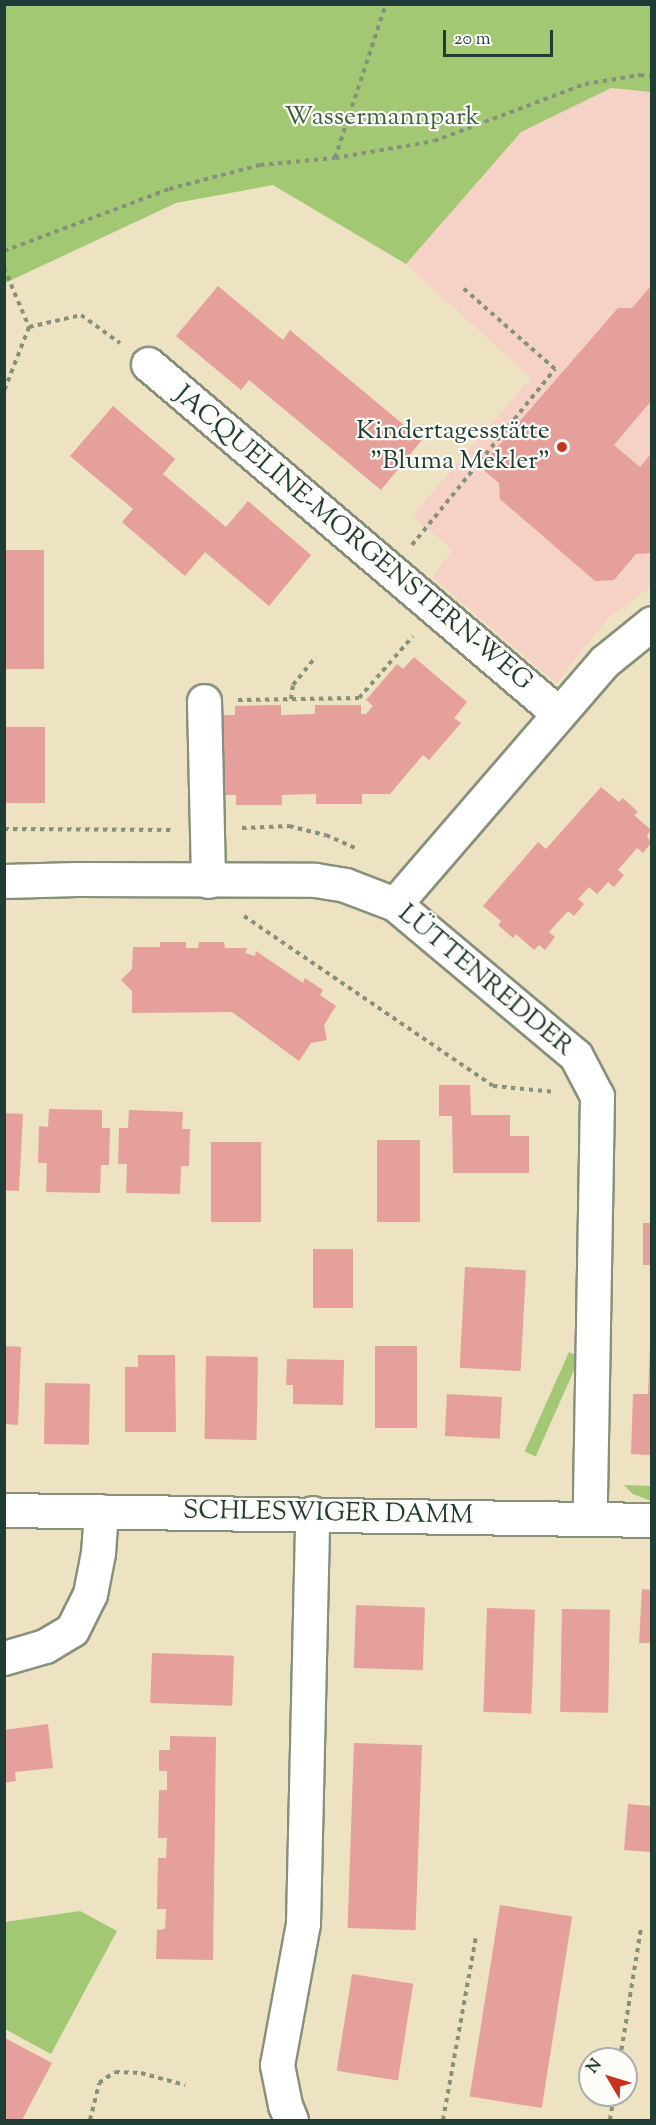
<!DOCTYPE html>
<meta charset="utf-8">
<style>
body{margin:0}
#map{position:relative;width:656px;height:2125px;overflow:hidden;background:#ede2c2;font-family:"Sorts Mill Goudy",serif}
div>[style]{position:absolute}
.built>*{inset:0;background:#f6d1c5}
.green>*{inset:0;background:#a2c873;transform-origin:0 0}
.building>*{inset:0;background:#e5a09b;transform-origin:0 0}
.path>*{height:4px;margin-top:-2px;transform-origin:0;background:repeating-linear-gradient(90deg,#86907b 0 4.5px,transparent 0 9px)}
.roads{filter:drop-shadow(2px 0 #86907b) drop-shadow(-2px 0 #86907b) drop-shadow(0 2px #86907b) drop-shadow(0 -2px #86907b)}
.minor>*{height:33px;margin:-16.5px;padding:0 16.5px;transform-origin:16.5px;border-radius:16.5px;background:#fff}
.major>*{height:33px;margin:-16.5px;padding:0 16.5px;transform-origin:16.5px;border-radius:16.5px;background:#fff}
.dots>*{width:16px;height:16px;translate:-50% -50%;box-sizing:border-box;border:3px solid #fdfcf7;border-radius:50%}
span{translate:-50% -50%;white-space:nowrap;text-align:center;line-height:1.15;-webkit-text-stroke:4.5px #fdfcf7;paint-order:stroke}
.park-label{font-size:26px;color:#406044}
.poi-label{font-size:26px;color:#1f3d34}
.right{translate:-100% -50%;text-align:right}
.street-label{font-size:26px;color:#1f3d34}
.frame{position:absolute;inset:0;border:6px solid #1f3d34;pointer-events:none}
.north{position:absolute;left:578px;top:2047px;width:60px;height:60px;box-sizing:border-box;background:#fdfcf7;border:2px solid #a4b0a9;border-radius:50%;rotate:308deg;font-size:16px;font-weight:700;line-height:24px;text-align:center;color:#1f3d34}
.north::after{content:'';display:block;margin:auto;width:21px;height:27px;background:#c8321e;clip-path:polygon(50% 0,100% 100%,50% 72%,0 100%)}
.scale{position:absolute;left:443px;top:30px;width:110px;height:27px;box-sizing:border-box;border:3px solid #1f3d34;border-top:0;padding-left:8px;font-size:18px;line-height:21px;white-space:nowrap;color:#1f3d34;-webkit-text-stroke:4px #fdfcf7;paint-order:stroke}
</style>
<div id="map">
<div class="built">
<i style="clip-path:polygon(611px 88px,651px 92px,651px 587px,609px 617px,556px 683px,432px 577px,453px 550px,412px 516px,531px 378px,406px 264px,521px 132px)"></i>
</div>
<div class="green">
<i style="clip-path:polygon(4px 5px,651px 5px,651px 92px,611px 88px,521px 132px,406px 264px,273px 185px,176px 203px,5px 283px)"></i>
<i style="left:569px;top:1352px;width:12px;height:109px;rotate:24deg"></i>
<i style="clip-path:polygon(624px 1485px,651px 1486px,651px 1501px,633px 1494px)"></i>
<i style="clip-path:polygon(80px 1911px,117px 1931px,51px 2054px,5px 2029px,5px 1922px)"></i>
</div>
<div class="building">
<i style="clip-path:polygon(218px 286px,283px 340px,290px 330px,422px 440px,381px 490px,249px 380px,241px 390px,176px 336px)"></i>
<i style="clip-path:polygon(651px 286px,651px 401px,614px 445px,640px 467px,651px 454px,651px 553px,636px 554px,614px 580px,595px 581px,500px 499px,499px 483px,480px 467px,618px 308px,632px 308px)"></i>
<i style="clip-path:polygon(113px 406px,175px 459px,163px 474px,226px 527px,248px 501px,311px 555px,269px 606px,205px 552px,185px 576px,122px 522px,133px 509px,70px 456px)"></i>
<i style="left:4px;top:550px;width:40px;height:119px"></i>
<i style="clip-path:polygon(414px 657px,467px 702px,454px 718px,461px 723px,429px 760px,423px 755px,390px 794px,362px 794px,362px 804px,316px 804px,316px 794px,282px 795px,282px 805px,236px 805px,236px 795px,220px 795px,219px 715px,235px 715px,235px 706px,281px 705px,281px 715px,315px 714px,315px 705px,361px 705px,361px 714px,366px 714px,373px 706px,366px 700px,397px 664px,403px 669px)"></i>
<i style="left:5px;top:727px;width:40px;height:76px"></i>
<i style="clip-path:polygon(601px 787px,619px 802px,623px 798px,638px 812px,634px 815px,651px 830px,647px 836px,651px 843px,643px 853px,637px 848px,618px 870px,624px 875px,614px 887px,608px 882px,597px 894px,589px 887px,578px 899px,584px 904px,574px 916px,568px 911px,549px 932px,555px 937px,545px 950px,539px 945px,534px 950px,516px 934px,513px 938px,498px 925px,501px 921px,483px 906px,538px 842px,546px 849px)"></i>
<i style="clip-path:polygon(160px 942px,186px 942px,186px 948px,198px 948px,199px 942px,224px 942px,225px 948px,247px 948px,245px 953px,255px 956px,256px 951px,303px 983px,305px 978px,323px 990px,320px 995px,336px 1006px,324px 1025px,327px 1040px,311px 1043px,299px 1061px,232px 1012px,132px 1013px,132px 991px,121px 980px,132px 969px,133px 947px,160px 947px)"></i>
<i style="clip-path:polygon(439px 1085px,470px 1085px,471px 1115px,510px 1115px,510px 1136px,529px 1136px,529px 1173px,453px 1173px,452px 1116px,439px 1116px)"></i>
<i style="clip-path:polygon(49px 1109px,102px 1110px,102px 1128px,110px 1128px,109px 1165px,101px 1165px,100px 1193px,46px 1192px,47px 1163px,38px 1163px,39px 1126px,48px 1127px)"></i>
<i style="clip-path:polygon(129px 1110px,183px 1112px,182px 1129px,190px 1129px,189px 1166px,181px 1166px,180px 1194px,126px 1193px,127px 1164px,118px 1164px,119px 1128px,128px 1128px)"></i>
<i style="left:4px;top:1113px;width:19px;height:77px;rotate:3deg"></i>
<i style="left:377px;top:1140px;width:43px;height:82px"></i>
<i style="left:211px;top:1142px;width:50px;height:80px"></i>
<i style="left:643px;top:1223px;width:8px;height:42px"></i>
<i style="left:313px;top:1249px;width:40px;height:59px"></i>
<i style="left:465px;top:1267px;width:61px;height:101px;rotate:3deg"></i>
<i style="clip-path:polygon(5px 1346px,21px 1347px,18px 1425px,5px 1424px)"></i>
<i style="left:417px;top:1346px;width:82px;height:42px;rotate:90deg"></i>
<i style="clip-path:polygon(650px 1346px,651px 1455px,631px 1454px,633px 1394px,648px 1394px)"></i>
<i style="clip-path:polygon(138px 1355px,175px 1355px,176px 1432px,125px 1432px,125px 1367px,138px 1367px)"></i>
<i style="left:206px;top:1356px;width:52px;height:83px;rotate:1deg"></i>
<i style="clip-path:polygon(287px 1359px,344px 1360px,343px 1405px,293px 1404px,293px 1385px,286px 1385px)"></i>
<i style="left:45px;top:1383px;width:45px;height:61px;rotate:1deg"></i>
<i style="left:447px;top:1394px;width:55px;height:42px;rotate:3deg"></i>
<i style="clip-path:polygon(642px 1589px,651px 1590px,651px 1643px,639px 1643px)"></i>
<i style="left:356px;top:1605px;width:69px;height:63px;rotate:2deg"></i>
<i style="left:487px;top:1608px;width:48px;height:104px;rotate:2deg"></i>
<i style="left:562px;top:1609px;width:48px;height:103px;rotate:1deg"></i>
<i style="left:152px;top:1653px;width:82px;height:50px;rotate:2deg"></i>
<i style="clip-path:polygon(48px 1724px,53px 1768px,15px 1772px,16px 1781px,4px 1783px,4px 1730px)"></i>
<i style="clip-path:polygon(170px 1736px,216px 1737px,213px 1960px,156px 1959px,157px 1930px,165px 1929px,166px 1909px,157px 1909px,158px 1858px,166px 1858px,167px 1838px,158px 1838px,159px 1790px,167px 1790px,167px 1771px,159px 1771px,159px 1750px,170px 1750px)"></i>
<i style="left:354px;top:1743px;width:68px;height:185px;rotate:2deg"></i>
<i style="clip-path:polygon(628px 1804px,651px 1806px,651px 1852px,624px 1850px)"></i>
<i style="left:500px;top:1905px;width:73px;height:194px;rotate:9deg"></i>
<i style="left:352px;top:1974px;width:62px;height:98px;rotate:9deg"></i>
<i style="clip-path:polygon(5px 2038px,52px 2063px,22px 2120px,5px 2120px)"></i>
</div>
<div class="path">
<i style="left:335px;top:158px;width:162px;rotate:-71.7deg"></i>
<i style="left:4px;top:251px;width:176px;rotate:-20.6deg"></i>
<i style="left:169px;top:189px;width:94px;rotate:-14.8deg"></i>
<i style="left:260px;top:165px;width:75px;rotate:-5.3deg"></i>
<i style="left:335px;top:158px;width:100px;rotate:-9.7deg"></i>
<i style="left:434px;top:141px;width:161px;rotate:-20.7deg"></i>
<i style="left:585px;top:84px;width:56px;rotate:-9.3deg"></i>
<i style="left:640px;top:75px;width:12px;rotate:9deg"></i>
<i style="left:4px;top:268px;width:64px;rotate:67deg"></i>
<i style="left:29px;top:327px;width:69px;rotate:111.3deg"></i>
<i style="left:29px;top:327px;width:53px;rotate:-13deg"></i>
<i style="left:81px;top:315px;width:48px;rotate:35.7deg"></i>
<i style="left:412px;top:545px;width:227px;rotate:-50.9deg"></i>
<i style="left:555px;top:369px;width:124px;rotate:-138.6deg"></i>
<i style="left:291px;top:699px;width:14px;rotate:-82deg"></i>
<i style="left:293px;top:685px;width:36px;rotate:-51deg"></i>
<i style="left:238px;top:700px;width:121px;rotate:-0.9deg"></i>
<i style="left:359px;top:698px;width:82px;rotate:-48.9deg"></i>
<i style="left:242px;top:828px;width:47px;rotate:-2.4deg"></i>
<i style="left:289px;top:826px;width:38px;rotate:14deg"></i>
<i style="left:326px;top:835px;width:34px;rotate:24deg"></i>
<i style="left:4px;top:829px;width:168px;rotate:0.3deg"></i>
<i style="left:244px;top:916px;width:301px;rotate:34.3deg"></i>
<i style="left:493px;top:1086px;width:63px;rotate:5.4deg"></i>
<i style="left:620px;top:2059px;width:133px;rotate:-80.9deg"></i>
<i style="left:90px;top:2120px;width:38px;rotate:-76deg"></i>
<i style="left:99px;top:2083px;width:19px;rotate:-35deg"></i>
<i style="left:115px;top:2072px;width:26px;rotate:2deg"></i>
<i style="left:141px;top:2073px;width:46px;rotate:15.3deg"></i>
<i style="left:443px;top:2120px;width:186px;rotate:-79.8deg"></i>
<i style="left:610px;top:2120px;width:25px;rotate:-81deg"></i>
</div>
<div class="roads">
<div class="minor">
<i style="left:148px;top:364px;width:538px;rotate:40.41deg"></i>
<i style="left:204px;top:701px;width:180px;rotate:88.7deg"></i>
<i style="left:4px;top:881px;width:73px;rotate:-1.6deg"></i>
<i style="left:77px;top:879px;width:238px;rotate:0.2deg"></i>
<i style="left:315px;top:880px;width:30px;rotate:9deg"></i>
<i style="left:345px;top:885px;width:53px;rotate:20.8deg"></i>
<i style="left:395px;top:904px;width:236px;rotate:40deg"></i>
<i style="left:576px;top:1056px;width:45px;rotate:62.3deg"></i>
<i style="left:597px;top:1096px;width:422px;rotate:91deg"></i>
<i style="left:395px;top:904px;width:321px;rotate:-49.2deg"></i>
<i style="left:605px;top:661px;width:60px;rotate:-39deg"></i>
<i style="left:4px;top:1658px;width:43px;rotate:-16.3deg"></i>
<i style="left:45px;top:1646px;width:31px;rotate:-31deg"></i>
<i style="left:72px;top:1630px;width:40px;rotate:-63.4deg"></i>
<i style="left:90px;top:1594px;width:42px;rotate:-79deg"></i>
<i style="left:98px;top:1553px;width:42px;rotate:-85.9deg"></i>
<i style="left:291px;top:2120px;width:16px;rotate:-112deg"></i>
<i style="left:285px;top:2105px;width:41px;rotate:-101.3deg"></i>
<i style="left:277px;top:2065px;width:144px;rotate:-79.6deg"></i>
<i style="left:303px;top:1923px;width:410px;rotate:-88.7deg"></i>
</div>
<div class="major">
<i style="left:4px;top:1510px;width:648px;rotate:0.88deg"></i>
</div>
</div>
<div class="dots">
<i style="left:562px;top:447px;background:#c8321e"></i>
</div>
<div class="park-label">
<span style="left:382px;top:118px">Wassermannpark</span>
</div>
<div class="poi-label">
<span class="right" style="left:550px;top:447px">Kindertagesstätte<br>"Bluma Mekler"</span>
</div>
<div class="street-label">
<span style="left:353px;top:539px;rotate:40deg">JACQUELINE-MORGENSTERN-WEG</span>
<span style="left:485px;top:981px;rotate:40deg">LÜTTENREDDER</span>
<span style="left:328px;top:1514px;rotate:1deg">SCHLESWIGER DAMM</span>
</div>
<div class="frame"></div>
<div class="north">N</div>
<div class="scale">20 m</div>
</div>
